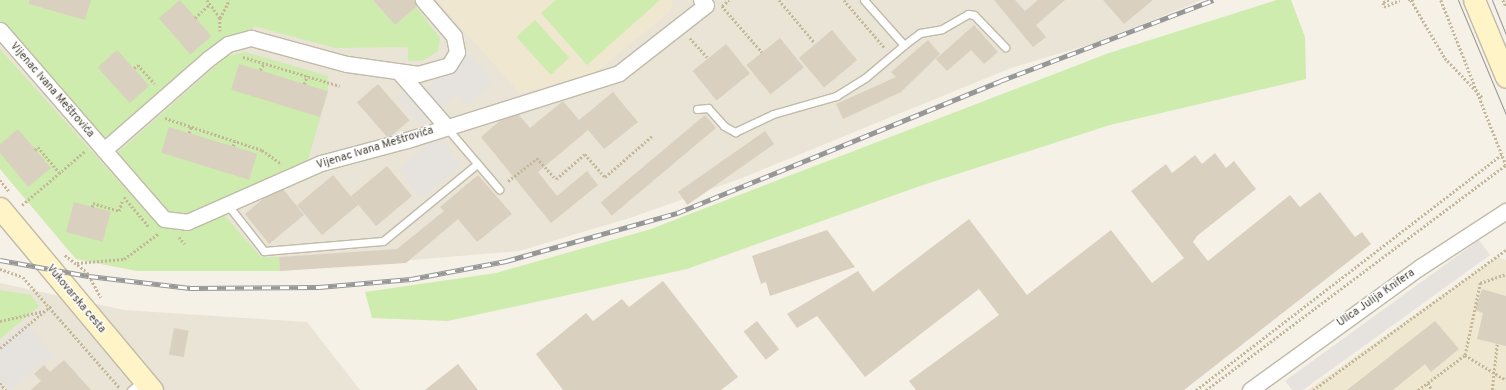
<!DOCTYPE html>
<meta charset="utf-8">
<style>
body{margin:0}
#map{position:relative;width:1506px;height:390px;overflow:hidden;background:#f5f1e7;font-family:Overpass,sans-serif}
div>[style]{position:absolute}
.residential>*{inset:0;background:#e9e4d5}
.education>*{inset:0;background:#efe7d0}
.green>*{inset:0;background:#cdecad;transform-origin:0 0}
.parking>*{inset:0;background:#e6e3df;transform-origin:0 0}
.building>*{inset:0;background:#dad0bf;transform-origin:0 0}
.path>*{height:2.5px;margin-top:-1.25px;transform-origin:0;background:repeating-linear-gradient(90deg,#c4b699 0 2px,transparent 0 4px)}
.roads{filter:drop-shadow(1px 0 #c1baa9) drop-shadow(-1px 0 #c1baa9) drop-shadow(0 1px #c1baa9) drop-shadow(0 -1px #c1baa9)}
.lane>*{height:7px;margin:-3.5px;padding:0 3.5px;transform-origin:3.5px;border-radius:3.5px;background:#fff}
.street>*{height:15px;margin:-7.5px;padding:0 7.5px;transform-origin:7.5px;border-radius:7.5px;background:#fff}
.secondary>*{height:21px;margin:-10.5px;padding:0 10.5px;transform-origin:10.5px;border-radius:10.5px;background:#fff4c7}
.tram>*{height:1px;margin:-0.5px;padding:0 0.5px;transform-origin:0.5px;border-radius:0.5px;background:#979797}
.rail>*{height:4.5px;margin-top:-2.25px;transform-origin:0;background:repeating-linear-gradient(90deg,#fff 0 9px,#979797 0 18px);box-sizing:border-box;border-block:1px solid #979797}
span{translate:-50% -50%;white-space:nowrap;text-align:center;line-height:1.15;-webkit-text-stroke:3px #fff;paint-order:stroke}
.street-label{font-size:11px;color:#484235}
</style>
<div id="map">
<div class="residential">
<i style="clip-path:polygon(0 0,1202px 0,1101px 41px,1011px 68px,742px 178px,633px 217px,519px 251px,280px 271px,138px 271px,76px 259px,0 169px)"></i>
<i style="clip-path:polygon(0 283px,124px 310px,307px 322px,360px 390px,0 390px)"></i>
</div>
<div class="education">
<i style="clip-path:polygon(437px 0,673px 0,670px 12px,596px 72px,520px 94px)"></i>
<i style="clip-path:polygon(1497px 257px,1506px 260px,1506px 390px,1308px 390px)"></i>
</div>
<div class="green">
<i style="clip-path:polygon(0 0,373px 0,395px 25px,416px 7px,440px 38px,438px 51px,424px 60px,408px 61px,408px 47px,335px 48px,254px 26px,251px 33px,228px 36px,104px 143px,0 22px)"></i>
<i style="clip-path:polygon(556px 0,660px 0,587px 65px,541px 13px)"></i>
<i style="clip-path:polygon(1277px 0,1291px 0,1305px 37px,1306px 79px,1110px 125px,923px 185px,687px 269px,448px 321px,372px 318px,365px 292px,496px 273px,651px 229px,1109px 53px)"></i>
<i style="left:535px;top:20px;width:51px;height:25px;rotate:48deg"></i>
<i style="clip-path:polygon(0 49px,158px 225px,179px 228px,224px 215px,261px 257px,279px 257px,280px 271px,137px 271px,76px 259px,0 169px)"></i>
<i style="clip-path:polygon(245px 52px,328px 76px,328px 91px,307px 163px,186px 217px,171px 216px,115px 155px,227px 56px)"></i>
<i style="clip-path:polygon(0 290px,31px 295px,39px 306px,0 339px)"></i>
</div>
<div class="parking">
<i style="clip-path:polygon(468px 53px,493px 81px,467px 105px,458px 94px,421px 126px,396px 97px,405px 90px,414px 99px)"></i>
<i style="left:439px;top:137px;width:37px;height:52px;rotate:52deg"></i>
<i style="clip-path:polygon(1479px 240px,1490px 255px,1303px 390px,1292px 390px,1285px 381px)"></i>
<i style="clip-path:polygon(25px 321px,54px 355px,10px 390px,0 379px,0 344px)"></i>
</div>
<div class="building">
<i style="clip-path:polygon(29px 0,91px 0,85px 20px,29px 4px)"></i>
<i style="left:180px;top:0;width:48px;height:28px;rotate:49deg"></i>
<i style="clip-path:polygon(373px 0,414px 0,417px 6px,395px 25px)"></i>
<i style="clip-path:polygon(994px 0,1015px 0,1025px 11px,1038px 0,1065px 0,1036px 25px,1046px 37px,1033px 47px)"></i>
<i style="clip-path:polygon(1103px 0,1153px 0,1124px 24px)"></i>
<i style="clip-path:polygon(974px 25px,998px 52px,984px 64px,971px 50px,947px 71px,936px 59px)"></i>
<i style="left:832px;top:30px;width:39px;height:43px;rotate:50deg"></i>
<i style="left:780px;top:38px;width:38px;height:43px;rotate:51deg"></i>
<i style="clip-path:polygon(928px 40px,940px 54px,901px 92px,843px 119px,836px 104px,896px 77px,891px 72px)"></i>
<i style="left:726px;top:44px;width:38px;height:43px;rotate:51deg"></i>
<i style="left:117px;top:50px;width:48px;height:26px;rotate:48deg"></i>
<i style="left:239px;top:64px;width:93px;height:27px;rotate:17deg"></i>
<i style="left:378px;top:84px;width:48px;height:28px;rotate:49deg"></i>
<i style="clip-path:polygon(613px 92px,638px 122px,604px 149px,588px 130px,538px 172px,557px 196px,587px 171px,598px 185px,551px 223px,481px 137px,502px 119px,518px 114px,530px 128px,563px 101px,579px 120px)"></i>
<i style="left:705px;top:115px;width:17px;height:136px;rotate:50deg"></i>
<i style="left:169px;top:127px;width:92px;height:27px;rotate:17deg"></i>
<i style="clip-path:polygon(18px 129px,51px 168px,28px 187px,0 153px,0 144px)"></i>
<i style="left:765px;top:131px;width:16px;height:106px;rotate:55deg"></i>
<i style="clip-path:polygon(1215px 153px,1226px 168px,1234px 161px,1256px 189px,1197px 236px,1193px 242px,1208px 261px,1290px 195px,1300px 207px,1320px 192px,1355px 237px,1362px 232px,1371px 244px,1184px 390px,916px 390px,909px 381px,999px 315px,979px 289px,865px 377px,817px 316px,797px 328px,787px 314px,858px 271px,873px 292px,969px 219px,1027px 295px,1111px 230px,1152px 283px,1184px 258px,1131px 191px,1166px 164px,1172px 173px,1195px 155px,1202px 164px)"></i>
<i style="left:387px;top:166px;width:39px;height:47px;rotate:50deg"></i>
<i style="left:333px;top:175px;width:39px;height:47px;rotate:50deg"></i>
<i style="clip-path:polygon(478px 175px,512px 214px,477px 242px,458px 219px,406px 263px,280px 271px,279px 257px,397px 249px,444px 211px,440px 207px)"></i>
<i style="clip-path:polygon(283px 189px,304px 215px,269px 244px,245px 214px,264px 198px)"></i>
<i style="left:74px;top:202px;width:38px;height:31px;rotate:15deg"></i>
<i style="clip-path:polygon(827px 230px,855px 267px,770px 296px,766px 282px,761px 284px,752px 256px)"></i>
<i style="clip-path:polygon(663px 281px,738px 377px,721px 390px,563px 390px,536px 354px,586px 313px,593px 321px,622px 299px,629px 307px)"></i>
<i style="clip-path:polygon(1482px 289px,1506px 296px,1506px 346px,1477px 339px,1483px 313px,1475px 310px)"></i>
<i style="left:757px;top:321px;width:36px;height:17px;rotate:52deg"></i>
<i style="clip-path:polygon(1435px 321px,1459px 349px,1431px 372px,1425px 364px,1393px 390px,1347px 390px)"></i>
<i style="left:174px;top:328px;width:15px;height:27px;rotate:11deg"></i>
<i style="clip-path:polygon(64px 360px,91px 390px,31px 390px,41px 381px,34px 374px,44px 365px,50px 372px)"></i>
<i style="clip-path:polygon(458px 364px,478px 390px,425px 390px)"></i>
</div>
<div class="path">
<i style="left:207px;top:0;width:22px;rotate:54deg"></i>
<i style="left:220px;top:18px;width:13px;rotate:90deg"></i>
<i style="left:779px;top:0;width:56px;rotate:50.1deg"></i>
<i style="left:844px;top:0;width:62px;rotate:49.6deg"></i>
<i style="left:1389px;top:0;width:7px;rotate:153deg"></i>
<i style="left:1383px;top:3px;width:4px;rotate:76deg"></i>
<i style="left:1384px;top:7px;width:17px;rotate:-24deg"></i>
<i style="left:1408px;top:0;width:6px"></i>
<i style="left:1411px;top:0;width:67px;rotate:59.6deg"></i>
<i style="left:1445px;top:58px;width:54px;rotate:46.5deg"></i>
<i style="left:1441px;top:0;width:177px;rotate:68.5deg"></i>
<i style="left:1503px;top:0;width:7px;rotate:63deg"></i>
<i style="left:722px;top:6px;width:9px;rotate:-41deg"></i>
<i style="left:722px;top:6px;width:61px;rotate:49deg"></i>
<i style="left:195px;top:18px;width:19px;rotate:-43deg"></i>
<i style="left:220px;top:18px;width:20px;rotate:-63deg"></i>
<i style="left:690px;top:38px;width:27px;rotate:48deg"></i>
<i style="left:243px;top:57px;width:101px;rotate:16.6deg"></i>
<i style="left:134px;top:68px;width:5px;rotate:-37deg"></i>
<i style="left:138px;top:65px;width:25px;rotate:48deg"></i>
<i style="left:260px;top:70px;width:8px;rotate:-60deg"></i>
<i style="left:304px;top:84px;width:9px;rotate:-69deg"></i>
<i style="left:165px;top:118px;width:102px;rotate:18.3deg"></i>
<i style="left:262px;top:150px;width:24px;rotate:35deg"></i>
<i style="left:189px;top:133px;width:7px;rotate:-74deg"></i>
<i style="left:233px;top:146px;width:5px;rotate:-68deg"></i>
<i style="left:35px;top:150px;width:4px;rotate:-45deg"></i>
<i style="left:38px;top:147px;width:34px;rotate:50deg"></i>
<i style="left:0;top:180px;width:14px;rotate:51deg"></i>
<i style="left:508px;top:181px;width:37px;rotate:-38deg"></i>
<i style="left:537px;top:158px;width:28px;rotate:48deg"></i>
<i style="left:556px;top:179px;width:38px;rotate:-41deg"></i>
<i style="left:585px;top:154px;width:30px;rotate:49deg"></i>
<i style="left:605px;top:177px;width:62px;rotate:-41.1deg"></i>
<i style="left:124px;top:197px;width:38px;rotate:50deg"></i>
<i style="left:22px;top:205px;width:83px;rotate:-40.6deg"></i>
<i style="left:92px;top:207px;width:4px;rotate:-76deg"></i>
<i style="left:93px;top:203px;width:27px;rotate:17deg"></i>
<i style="left:119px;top:211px;width:10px;rotate:-73deg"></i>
<i style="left:179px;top:237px;width:9px;rotate:49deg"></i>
<i style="left:65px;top:255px;width:28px;rotate:38deg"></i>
<i style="left:87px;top:272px;width:29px;rotate:61deg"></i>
<i style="left:77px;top:263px;width:47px;rotate:-4.9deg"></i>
<i style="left:124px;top:259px;width:44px;rotate:-36.6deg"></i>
<i style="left:0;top:269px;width:24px;rotate:19deg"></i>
<i style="left:23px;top:277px;width:147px;rotate:48.9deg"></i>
<i style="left:0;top:321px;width:45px;rotate:-12.8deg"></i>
<i style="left:0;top:348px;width:66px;rotate:-39.5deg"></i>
<i style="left:1465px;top:355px;width:74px;rotate:-78.2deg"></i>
<i style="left:1480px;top:283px;width:28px;rotate:-19deg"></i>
<i style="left:0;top:383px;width:9px;rotate:49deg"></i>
<i style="left:1428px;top:383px;width:8px;rotate:60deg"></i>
<i style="left:1196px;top:390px;width:386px;rotate:-37.6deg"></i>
<i style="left:1206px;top:390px;width:375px;rotate:-36.9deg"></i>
<i style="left:1313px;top:390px;width:238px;rotate:-36deg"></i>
<i style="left:1418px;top:390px;width:59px;rotate:-36.7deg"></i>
<i style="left:1465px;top:355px;width:48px;rotate:31.4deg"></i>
<i style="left:1492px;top:390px;width:46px;rotate:-83.8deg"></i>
</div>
<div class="roads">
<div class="lane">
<i style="left:864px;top:0;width:60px;rotate:48.4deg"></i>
<i style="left:904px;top:45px;width:20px;rotate:-37deg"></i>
<i style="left:920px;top:33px;width:22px;rotate:-10deg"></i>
<i style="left:942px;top:29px;width:30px;rotate:-30deg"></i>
<i style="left:968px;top:14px;width:6px;rotate:9deg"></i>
<i style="left:974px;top:15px;width:45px;rotate:45.9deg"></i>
<i style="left:697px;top:109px;width:11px;rotate:-5deg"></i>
<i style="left:708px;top:108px;width:24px;rotate:48deg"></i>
<i style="left:724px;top:126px;width:13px;rotate:29deg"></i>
<i style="left:735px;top:132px;width:42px;rotate:-25.3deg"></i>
<i style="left:773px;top:114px;width:66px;rotate:-15.9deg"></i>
<i style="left:836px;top:96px;width:34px;rotate:-32deg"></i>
<i style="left:865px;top:78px;width:51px;rotate:-40.2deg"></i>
<i style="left:446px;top:127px;width:82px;rotate:49.5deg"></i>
<i style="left:227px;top:204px;width:60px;rotate:51.8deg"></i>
<i style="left:264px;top:251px;width:119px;rotate:-4.8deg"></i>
<i style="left:383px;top:241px;width:122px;rotate:-39.3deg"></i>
<i style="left:131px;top:390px;width:14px;rotate:-39deg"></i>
</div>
<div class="street">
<i style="left:0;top:30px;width:159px;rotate:49.1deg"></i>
<i style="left:104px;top:150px;width:138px;rotate:-41.2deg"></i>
<i style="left:208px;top:59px;width:25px;rotate:-37deg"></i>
<i style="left:228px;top:44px;width:24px;rotate:-15deg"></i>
<i style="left:251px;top:38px;width:99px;rotate:15.2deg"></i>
<i style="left:347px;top:64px;width:72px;rotate:8deg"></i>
<i style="left:418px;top:74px;width:32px;rotate:-16deg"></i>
<i style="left:449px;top:65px;width:15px;rotate:-58deg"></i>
<i style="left:457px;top:52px;width:16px;rotate:-101deg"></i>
<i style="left:454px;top:36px;width:48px;rotate:-130.7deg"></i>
<i style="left:399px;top:72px;width:72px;rotate:49deg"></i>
<i style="left:104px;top:150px;width:91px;rotate:49deg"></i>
<i style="left:164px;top:219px;width:23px;rotate:7deg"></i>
<i style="left:187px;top:222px;width:146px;rotate:-23.8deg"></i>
<i style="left:321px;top:163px;width:89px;rotate:-15deg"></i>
<i style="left:407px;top:140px;width:222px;rotate:-17.5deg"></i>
<i style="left:619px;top:73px;width:110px;rotate:-38deg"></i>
<i style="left:706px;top:5px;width:7px;rotate:-135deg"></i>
<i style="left:1250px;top:390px;width:210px;rotate:-35.9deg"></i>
<i style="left:1420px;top:267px;width:103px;rotate:-33.1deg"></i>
</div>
<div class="secondary">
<i style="left:1474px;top:0;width:83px;rotate:67.4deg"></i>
<i style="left:0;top:208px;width:237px;rotate:50.1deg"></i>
</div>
</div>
<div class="tram">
<i style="left:1458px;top:0;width:125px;rotate:67.3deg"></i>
<i style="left:1492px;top:0;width:38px;rotate:68deg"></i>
</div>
<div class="rail">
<i style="left:0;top:260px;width:90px;rotate:10.2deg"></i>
<i style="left:89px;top:276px;width:102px;rotate:6.8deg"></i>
<i style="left:190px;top:288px;width:129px;rotate:-0.4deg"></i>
<i style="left:319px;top:287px;width:92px;rotate:-5deg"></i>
<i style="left:411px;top:279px;width:97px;rotate:-10.7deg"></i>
<i style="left:506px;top:261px;width:178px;rotate:-15.7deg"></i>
<i style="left:677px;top:213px;width:349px;rotate:-22.2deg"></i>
<i style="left:1000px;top:81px;width:228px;rotate:-20.8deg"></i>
</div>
<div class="street-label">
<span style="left:52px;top:90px;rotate:49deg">Vijenac Ivana Meštrovića</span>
<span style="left:375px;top:148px;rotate:-17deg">Vijenac Ivana Meštrovića</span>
<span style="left:1376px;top:298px;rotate:-35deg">Ulica Julija Knifera</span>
<span style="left:76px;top:299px;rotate:50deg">Vukovarska cesta</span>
</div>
</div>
